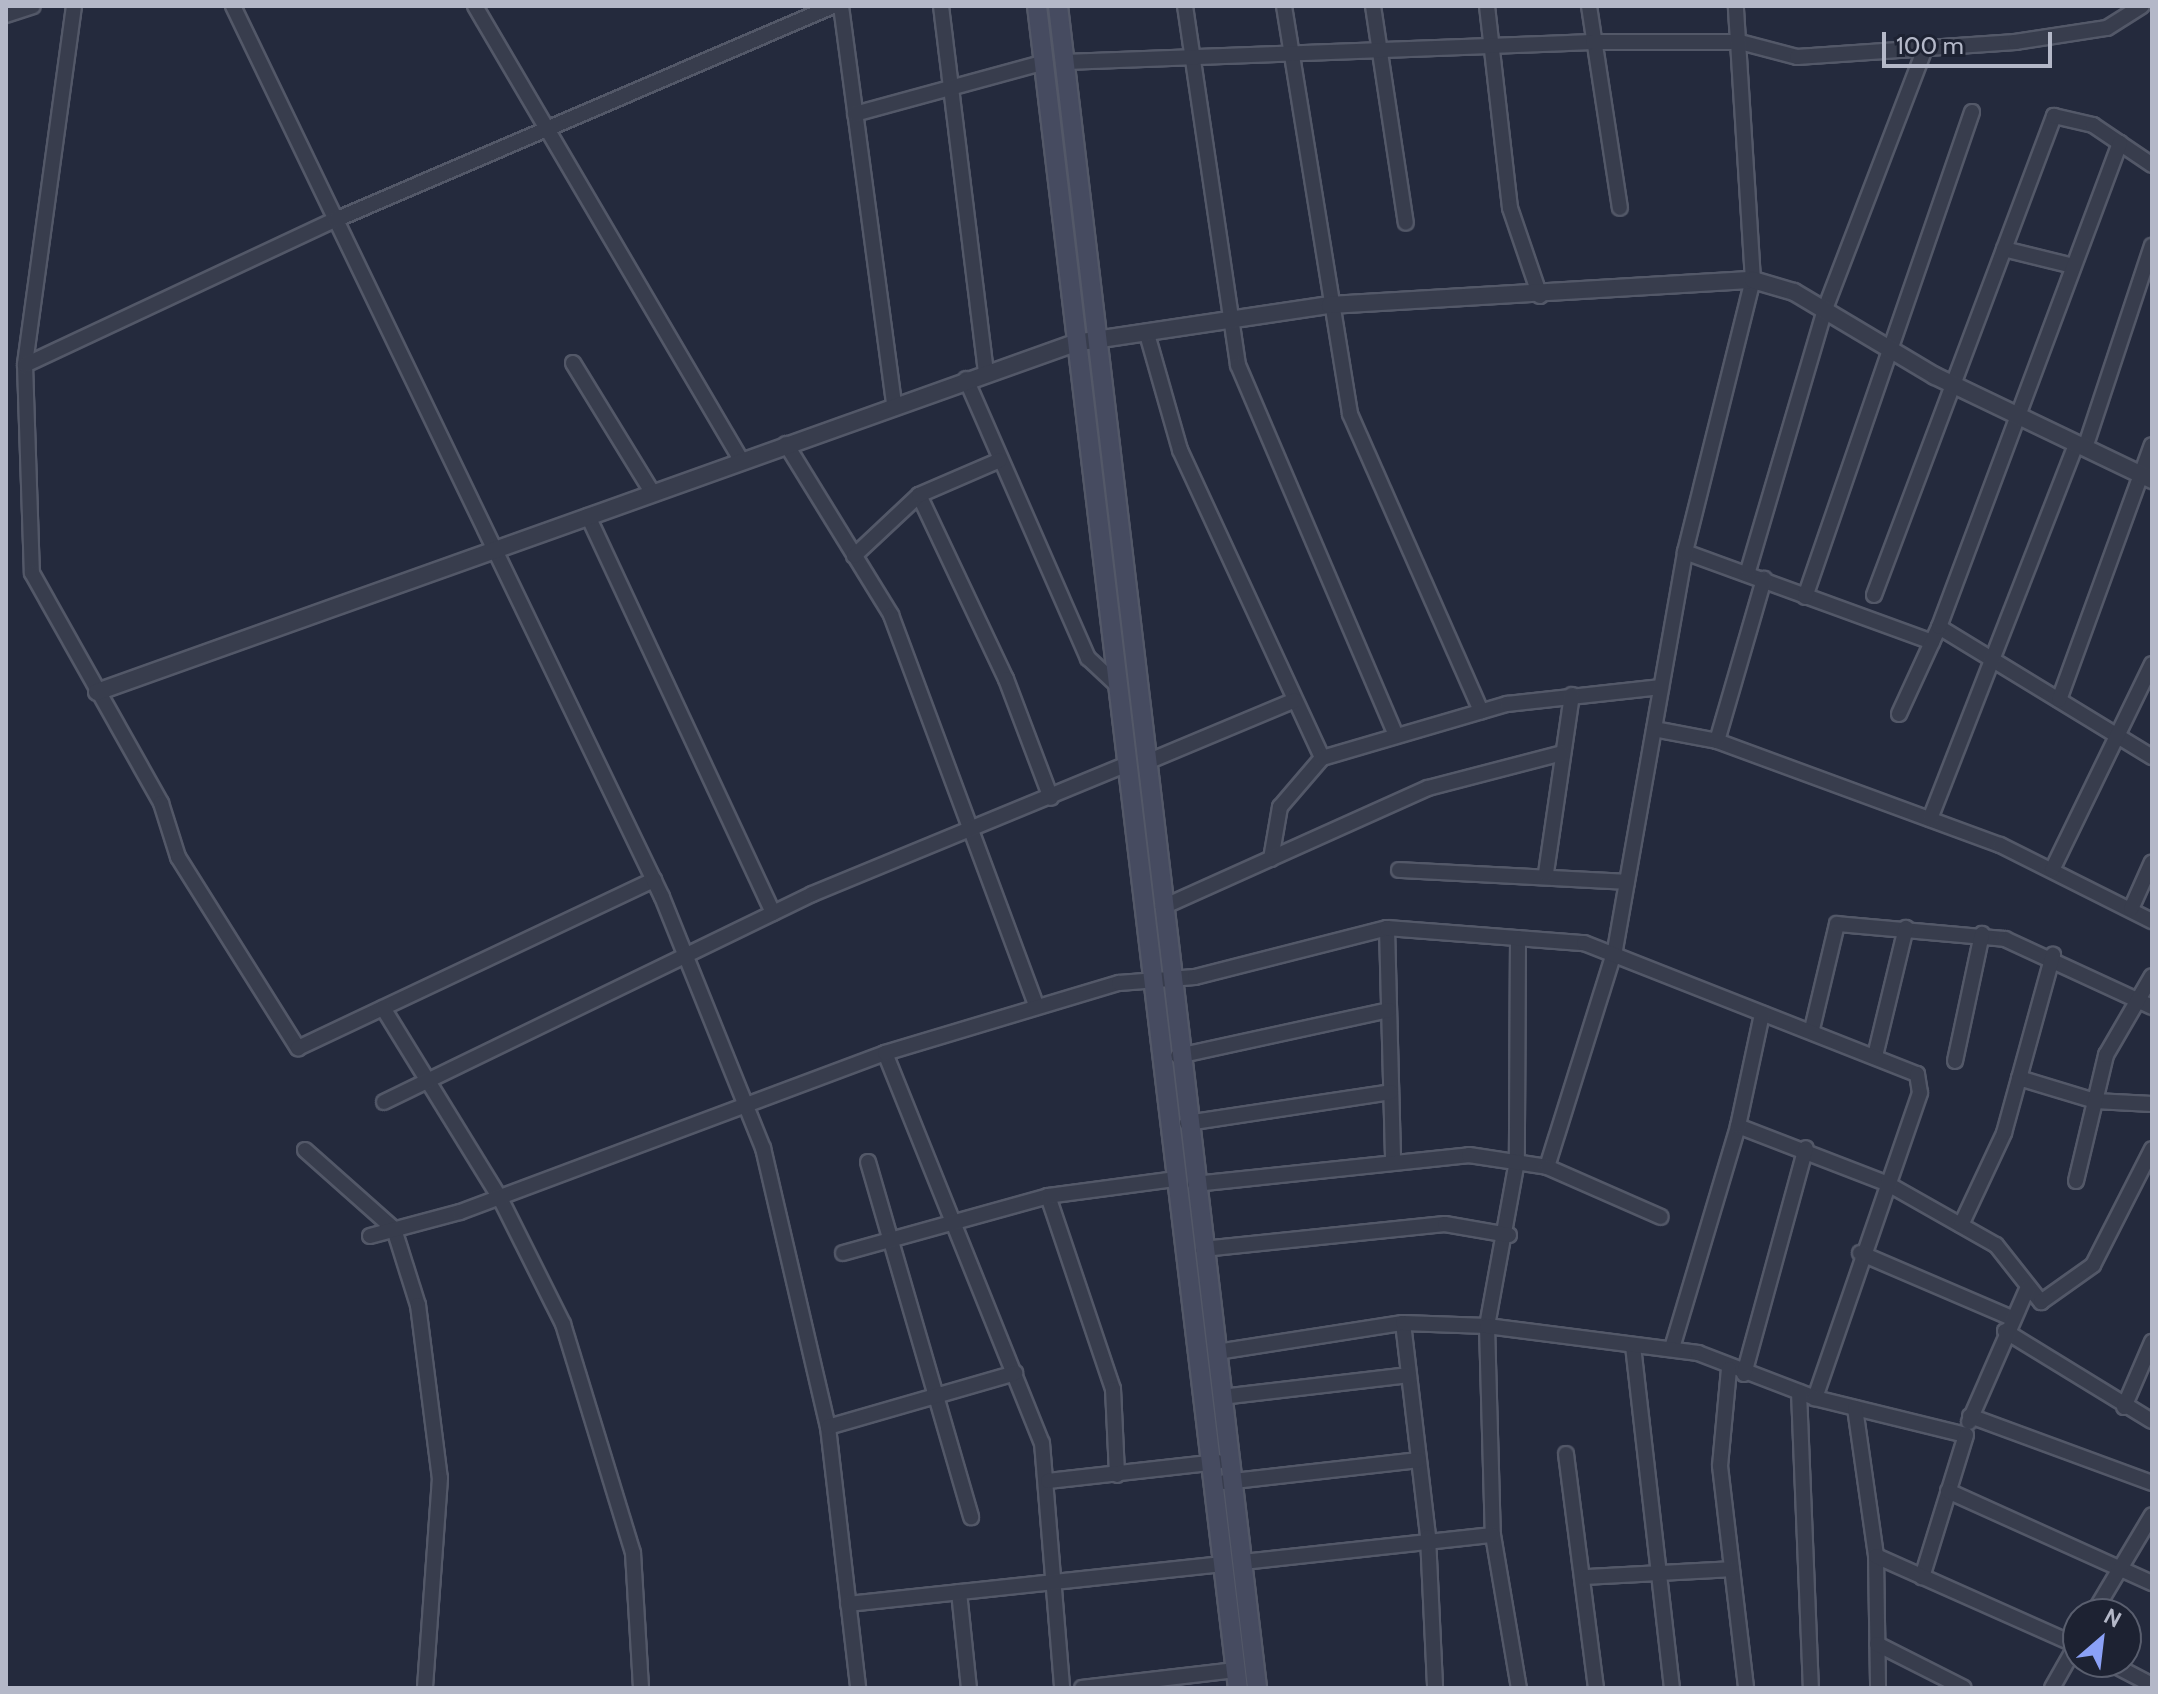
<!DOCTYPE html>
<style>
body{margin:0}
#map{position:relative;width:2158px;height:1694px;overflow:hidden;background:#242a3d;font-family:Cabin,sans-serif}
div>[style]{position:absolute}
.roads{filter:drop-shadow(2px 0 #535868) drop-shadow(-2px 0 #535868) drop-shadow(0 2px #535868) drop-shadow(0 -2px #535868)}
.minor>*{height:14px;margin:-7px;padding:0 7px;transform-origin:7px;border-radius:7px;background:#383d4d}
.tertiary>*{height:16px;margin:-8px;padding:0 8px;transform-origin:8px;border-radius:8px;background:#383d4d}
.secondary>*{height:18px;margin:-9px;padding:0 9px;transform-origin:9px;border-radius:9px;background:#464b60}
span{translate:-50% -50%;white-space:nowrap;text-align:center;line-height:1.15;-webkit-text-stroke:6px #1d2232;paint-order:stroke}
.frame{position:absolute;inset:0;border:8px solid #b4b8c8;pointer-events:none}
.north{position:absolute;left:2062px;top:1598px;width:80px;height:80px;box-sizing:border-box;background:#1d2232;border:2px solid #595e6e;border-radius:50%;rotate:28deg;font-size:22px;font-weight:700;line-height:32px;text-align:center;color:#b4b8c8}
.north::after{content:'';display:block;margin:auto;width:28px;height:36px;background:#8ba1f6;clip-path:polygon(50% 0,100% 100%,50% 72%,0 100%)}
.scale{position:absolute;left:1882px;top:32px;width:170px;height:36px;box-sizing:border-box;border:4px solid #b4b8c8;border-top:0;padding-left:10px;font-size:24px;line-height:28px;white-space:nowrap;color:#b4b8c8;-webkit-text-stroke:6px #1d2232;paint-order:stroke}
</style>
<div id="map">
<div class="roads">
<div class="minor">
<i style="left:74px;top:6px;width:362px;rotate:97.8deg"></i>
<i style="left:25px;top:365px;width:208px;rotate:88.1deg"></i>
<i style="left:32px;top:573px;width:264px;rotate:60.7deg"></i>
<i style="left:161px;top:803px;width:57px;rotate:72.5deg"></i>
<i style="left:178px;top:857px;width:226px;rotate:57.9deg"></i>
<i style="left:298px;top:1048px;width:394px;rotate:-25.3deg"></i>
<i style="left:233px;top:6px;width:989px;rotate:64.29deg"></i>
<i style="left:662px;top:897px;width:271px;rotate:68.1deg"></i>
<i style="left:763px;top:1148px;width:286px;rotate:76.9deg"></i>
<i style="left:828px;top:1427px;width:263px;rotate:83.4deg"></i>
<i style="left:475px;top:6px;width:526px;rotate:59.63deg"></i>
<i style="left:841px;top:6px;width:403px;rotate:82.4deg"></i>
<i style="left:941px;top:6px;width:371px;rotate:83deg"></i>
<i style="left:1185px;top:6px;width:363px;rotate:81.6deg"></i>
<i style="left:1238px;top:365px;width:403px;rotate:66.9deg"></i>
<i style="left:1284px;top:6px;width:413px;rotate:80.8deg"></i>
<i style="left:1350px;top:414px;width:325px;rotate:66.2deg"></i>
<i style="left:1373px;top:6px;width:219px;rotate:81.4deg"></i>
<i style="left:1487px;top:6px;width:203px;rotate:83.5deg"></i>
<i style="left:1510px;top:208px;width:93px;rotate:71.2deg"></i>
<i style="left:1589px;top:6px;width:204px;rotate:81.3deg"></i>
<i style="left:6px;top:15px;width:28px;rotate:-18deg"></i>
<i style="left:1065px;top:62px;width:528px;rotate:-2.17deg"></i>
<i style="left:1593px;top:42px;width:147px"></i>
<i style="left:1740px;top:42px;width:59px;rotate:14.7deg"></i>
<i style="left:1797px;top:57px;width:219px;rotate:-3.9deg"></i>
<i style="left:2015px;top:42px;width:93px;rotate:-8.7deg"></i>
<i style="left:2107px;top:28px;width:41px;rotate:-32.2deg"></i>
<i style="left:855px;top:114px;width:197px;rotate:-15.3deg"></i>
<i style="left:2004px;top:249px;width:71px;rotate:13.8deg"></i>
<i style="left:1147px;top:334px;width:121px;rotate:74.1deg"></i>
<i style="left:1180px;top:450px;width:339px;rotate:65.2deg"></i>
<i style="left:573px;top:363px;width:151px;rotate:58.5deg"></i>
<i style="left:25px;top:365px;width:342px;rotate:-25.1deg"></i>
<i style="left:335px;top:220px;width:542px;rotate:-23.25deg"></i>
<i style="left:966px;top:379px;width:305px;rotate:66.4deg"></i>
<i style="left:1088px;top:658px;width:42px;rotate:43.1deg"></i>
<i style="left:786px;top:444px;width:201px;rotate:58.4deg"></i>
<i style="left:891px;top:615px;width:415px;rotate:69.6deg"></i>
<i style="left:2085px;top:448px;width:213px;rotate:-71.7deg"></i>
<i style="left:919px;top:495px;width:204px;rotate:64.7deg"></i>
<i style="left:1006px;top:679px;width:127px;rotate:69.3deg"></i>
<i style="left:588px;top:516px;width:438px;rotate:65deg"></i>
<i style="left:1685px;top:552px;width:263px;rotate:20deg"></i>
<i style="left:854px;top:556px;width:89px;rotate:-43.2deg"></i>
<i style="left:919px;top:495px;width:88px;rotate:-23.4deg"></i>
<i style="left:1748px;top:571px;width:273px;rotate:-73.6deg"></i>
<i style="left:1825px;top:309px;width:280px;rotate:-69deg"></i>
<i style="left:1874px;top:595px;width:512px;rotate:-69.4deg"></i>
<i style="left:2054px;top:116px;width:40px;rotate:13deg"></i>
<i style="left:2093px;top:125px;width:71px;rotate:34.1deg"></i>
<i style="left:1805px;top:597px;width:513px;rotate:-71deg"></i>
<i style="left:1939px;top:627px;width:250px;rotate:31.4deg"></i>
<i style="left:2059px;top:700px;width:271px;rotate:-70deg"></i>
<i style="left:1899px;top:714px;width:96px;rotate:-65.3deg"></i>
<i style="left:1939px;top:627px;width:517px;rotate:-69.5deg"></i>
<i style="left:1654px;top:729px;width:64px;rotate:10.8deg"></i>
<i style="left:1717px;top:741px;width:302px;rotate:20.2deg"></i>
<i style="left:2000px;top:845px;width:170px;rotate:26.6deg"></i>
<i style="left:1717px;top:741px;width:169px;rotate:-73.8deg"></i>
<i style="left:1147px;top:762px;width:160px;rotate:-22.7deg"></i>
<i style="left:1930px;top:819px;width:402px;rotate:-68.7deg"></i>
<i style="left:1271px;top:859px;width:53px;rotate:-80.2deg"></i>
<i style="left:1280px;top:807px;width:65px;rotate:-49.4deg"></i>
<i style="left:1322px;top:758px;width:193px;rotate:-16.3deg"></i>
<i style="left:1507px;top:704px;width:155px;rotate:-6.3deg"></i>
<i style="left:1399px;top:870px;width:228px;rotate:3deg"></i>
<i style="left:2052px;top:870px;width:229px;rotate:-64.1deg"></i>
<i style="left:1546px;top:873px;width:180px;rotate:-81.7deg"></i>
<i style="left:1163px;top:907px;width:290px;rotate:-24.2deg"></i>
<i style="left:1428px;top:788px;width:138px;rotate:-14.6deg"></i>
<i style="left:2131px;top:909px;width:51px;rotate:-65.9deg"></i>
<i style="left:1387px;top:928px;width:232px;rotate:88.5deg"></i>
<i style="left:1518px;top:938px;width:223px;rotate:90.3deg"></i>
<i style="left:1517px;top:1161px;width:168px;rotate:100.3deg"></i>
<i style="left:1487px;top:1326px;width:209px;rotate:88.4deg"></i>
<i style="left:1493px;top:1535px;width:155px;rotate:80.4deg"></i>
<i style="left:383px;top:1008px;width:223px;rotate:58.4deg"></i>
<i style="left:500px;top:1198px;width:141px;rotate:63.4deg"></i>
<i style="left:563px;top:1324px;width:239px;rotate:73deg"></i>
<i style="left:633px;top:1553px;width:135px;rotate:86.6deg"></i>
<i style="left:1812px;top:1029px;width:108px;rotate:-76.6deg"></i>
<i style="left:1837px;top:924px;width:169px;rotate:5.1deg"></i>
<i style="left:2005px;top:939px;width:162px;rotate:24.8deg"></i>
<i style="left:885px;top:1053px;width:420px;rotate:68.1deg"></i>
<i style="left:1042px;top:1443px;width:246px;rotate:85.3deg"></i>
<i style="left:1178px;top:1056px;width:216px;rotate:-12.3deg"></i>
<i style="left:1875px;top:1056px;width:132px;rotate:-76.4deg"></i>
<i style="left:1955px;top:1061px;width:130px;rotate:-78deg"></i>
<i style="left:2019px;top:1078px;width:79px;rotate:16.8deg"></i>
<i style="left:2095px;top:1101px;width:57px;rotate:3deg"></i>
<i style="left:384px;top:1102px;width:476px;rotate:-25.9deg"></i>
<i style="left:812px;top:894px;width:342px;rotate:-22.4deg"></i>
<i style="left:1187px;top:1123px;width:206px;rotate:-8.6deg"></i>
<i style="left:1738px;top:1126px;width:161px;rotate:21.1deg"></i>
<i style="left:1888px;top:1184px;width:124px;rotate:29.5deg"></i>
<i style="left:1996px;top:1245px;width:73px;rotate:51.7deg"></i>
<i style="left:2041px;top:1302px;width:64px;rotate:-35.4deg"></i>
<i style="left:2093px;top:1265px;width:130px;rotate:-63deg"></i>
<i style="left:305px;top:1150px;width:119px;rotate:41.6deg"></i>
<i style="left:394px;top:1229px;width:80px;rotate:72.5deg"></i>
<i style="left:418px;top:1305px;width:174px;rotate:82.8deg"></i>
<i style="left:440px;top:1478px;width:211px;rotate:94.1deg"></i>
<i style="left:868px;top:1162px;width:370px;rotate:73.8deg"></i>
<i style="left:1547px;top:1167px;width:227px;rotate:-72.6deg"></i>
<i style="left:1615px;top:950px;width:404px;rotate:-80deg"></i>
<i style="left:1685px;top:552px;width:280px;rotate:-76deg"></i>
<i style="left:1753px;top:280px;width:275px;rotate:-93.6deg"></i>
<i style="left:2076px;top:1181px;width:130px;rotate:-76.6deg"></i>
<i style="left:2106px;top:1055px;width:91px;rotate:-59.8deg"></i>
<i style="left:1195px;top:1184px;width:276px;rotate:-6deg"></i>
<i style="left:1469px;top:1155px;width:79px;rotate:8.7deg"></i>
<i style="left:1547px;top:1167px;width:124px;rotate:23.7deg"></i>
<i style="left:1048px;top:1196px;width:204px;rotate:71.4deg"></i>
<i style="left:1113px;top:1389px;width:86px;rotate:87.3deg"></i>
<i style="left:1961px;top:1225px;width:102px;rotate:-64.9deg"></i>
<i style="left:2004px;top:1133px;width:185px;rotate:-74.6deg"></i>
<i style="left:370px;top:1236px;width:93px;rotate:-14.9deg"></i>
<i style="left:460px;top:1212px;width:454px;rotate:-20.5deg"></i>
<i style="left:885px;top:1053px;width:244px;rotate:-16.7deg"></i>
<i style="left:1119px;top:983px;width:76px;rotate:-4.5deg"></i>
<i style="left:1195px;top:977px;width:198px;rotate:-14.3deg"></i>
<i style="left:1387px;top:928px;width:198px;rotate:4.4deg"></i>
<i style="left:1584px;top:943px;width:358px;rotate:21.5deg"></i>
<i style="left:1917px;top:1074px;width:19px;rotate:81deg"></i>
<i style="left:1920px;top:1093px;width:323px;rotate:109deg"></i>
<i style="left:1203px;top:1249px;width:243px;rotate:-5.9deg"></i>
<i style="left:1445px;top:1224px;width:65px;rotate:9.8deg"></i>
<i style="left:843px;top:1253px;width:213px;rotate:-15.5deg"></i>
<i style="left:1048px;top:1196px;width:128px;rotate:-7.6deg"></i>
<i style="left:1860px;top:1253px;width:165px;rotate:23.2deg"></i>
<i style="left:1403px;top:1323px;width:215px;rotate:83.3deg"></i>
<i style="left:1428px;top:1537px;width:151px;rotate:87.3deg"></i>
<i style="left:2005px;top:1331px;width:172px;rotate:31.5deg"></i>
<i style="left:1633px;top:1346px;width:344px;rotate:83.5deg"></i>
<i style="left:1672px;top:1348px;width:232px;rotate:-73.4deg"></i>
<i style="left:1738px;top:1126px;width:115px;rotate:-77.9deg"></i>
<i style="left:1217px;top:1352px;width:188px;rotate:-8.9deg"></i>
<i style="left:1403px;top:1323px;width:84px;rotate:2deg"></i>
<i style="left:1487px;top:1326px;width:213px;rotate:7.3deg"></i>
<i style="left:1698px;top:1353px;width:125px;rotate:21deg"></i>
<i style="left:1815px;top:1398px;width:155px;rotate:13.8deg"></i>
<i style="left:1966px;top:1435px;width:149px;rotate:107.2deg"></i>
<i style="left:1729px;top:1369px;width:97px;rotate:95.3deg"></i>
<i style="left:1720px;top:1466px;width:224px;rotate:83.3deg"></i>
<i style="left:1744px;top:1374px;width:234px;rotate:-74.7deg"></i>
<i style="left:1799px;top:1392px;width:296px;rotate:87.7deg"></i>
<i style="left:1222px;top:1397px;width:188px;rotate:-6.7deg"></i>
<i style="left:2124px;top:1407px;width:71px;rotate:-66.7deg"></i>
<i style="left:1855px;top:1408px;width:149px;rotate:81.9deg"></i>
<i style="left:1876px;top:1556px;width:132px;rotate:89.1deg"></i>
<i style="left:1970px;top:1416px;width:194px;rotate:20.2deg"></i>
<i style="left:1969px;top:1422px;width:147px;rotate:-66.4deg"></i>
<i style="left:828px;top:1427px;width:195px;rotate:-16.1deg"></i>
<i style="left:1566px;top:1454px;width:236px;rotate:82.7deg"></i>
<i style="left:1048px;top:1481px;width:171px;rotate:-6.4deg"></i>
<i style="left:1225px;top:1482px;width:195px;rotate:-6.5deg"></i>
<i style="left:1948px;top:1491px;width:224px;rotate:24.3deg"></i>
<i style="left:1876px;top:1556px;width:221px;rotate:24deg"></i>
<i style="left:1243px;top:1562px;width:251px;rotate:-6.2deg"></i>
<i style="left:1586px;top:1577px;width:146px;rotate:-3.1deg"></i>
<i style="left:959px;top:1592px;width:97px;rotate:84.1deg"></i>
<i style="left:848px;top:1604px;width:377px;rotate:-6.1deg"></i>
<i style="left:2093px;top:1614px;width:115px;rotate:-59.2deg"></i>
<i style="left:1877px;top:1644px;width:97px;rotate:26.8deg"></i>
<i style="left:2108px;top:1662px;width:50px;rotate:27.6deg"></i>
<i style="left:1082px;top:1688px;width:154px;rotate:-6.7deg"></i>
<i style="left:2052px;top:1688px;width:53px;rotate:-60.5deg"></i>
</div>
<div class="tertiary">
<i style="left:97px;top:692px;width:1038px;rotate:-19.64deg"></i>
<i style="left:1075px;top:343px;width:258px;rotate:-8.5deg"></i>
<i style="left:1330px;top:305px;width:424px;rotate:-3.4deg"></i>
<i style="left:1753px;top:280px;width:43px;rotate:16.3deg"></i>
<i style="left:1794px;top:292px;width:164px;rotate:30.8deg"></i>
<i style="left:1935px;top:376px;width:241px;rotate:25.6deg"></i>
</div>
<div class="secondary">
<i style="left:1037px;top:6px;width:1694px;rotate:83.19deg"></i>
<i style="left:1058px;top:6px;width:1694px;rotate:83.25deg"></i>
</div>
</div>
<div class="frame"></div>
<div class="north">N</div>
<div class="scale">100 m</div>
</div>
